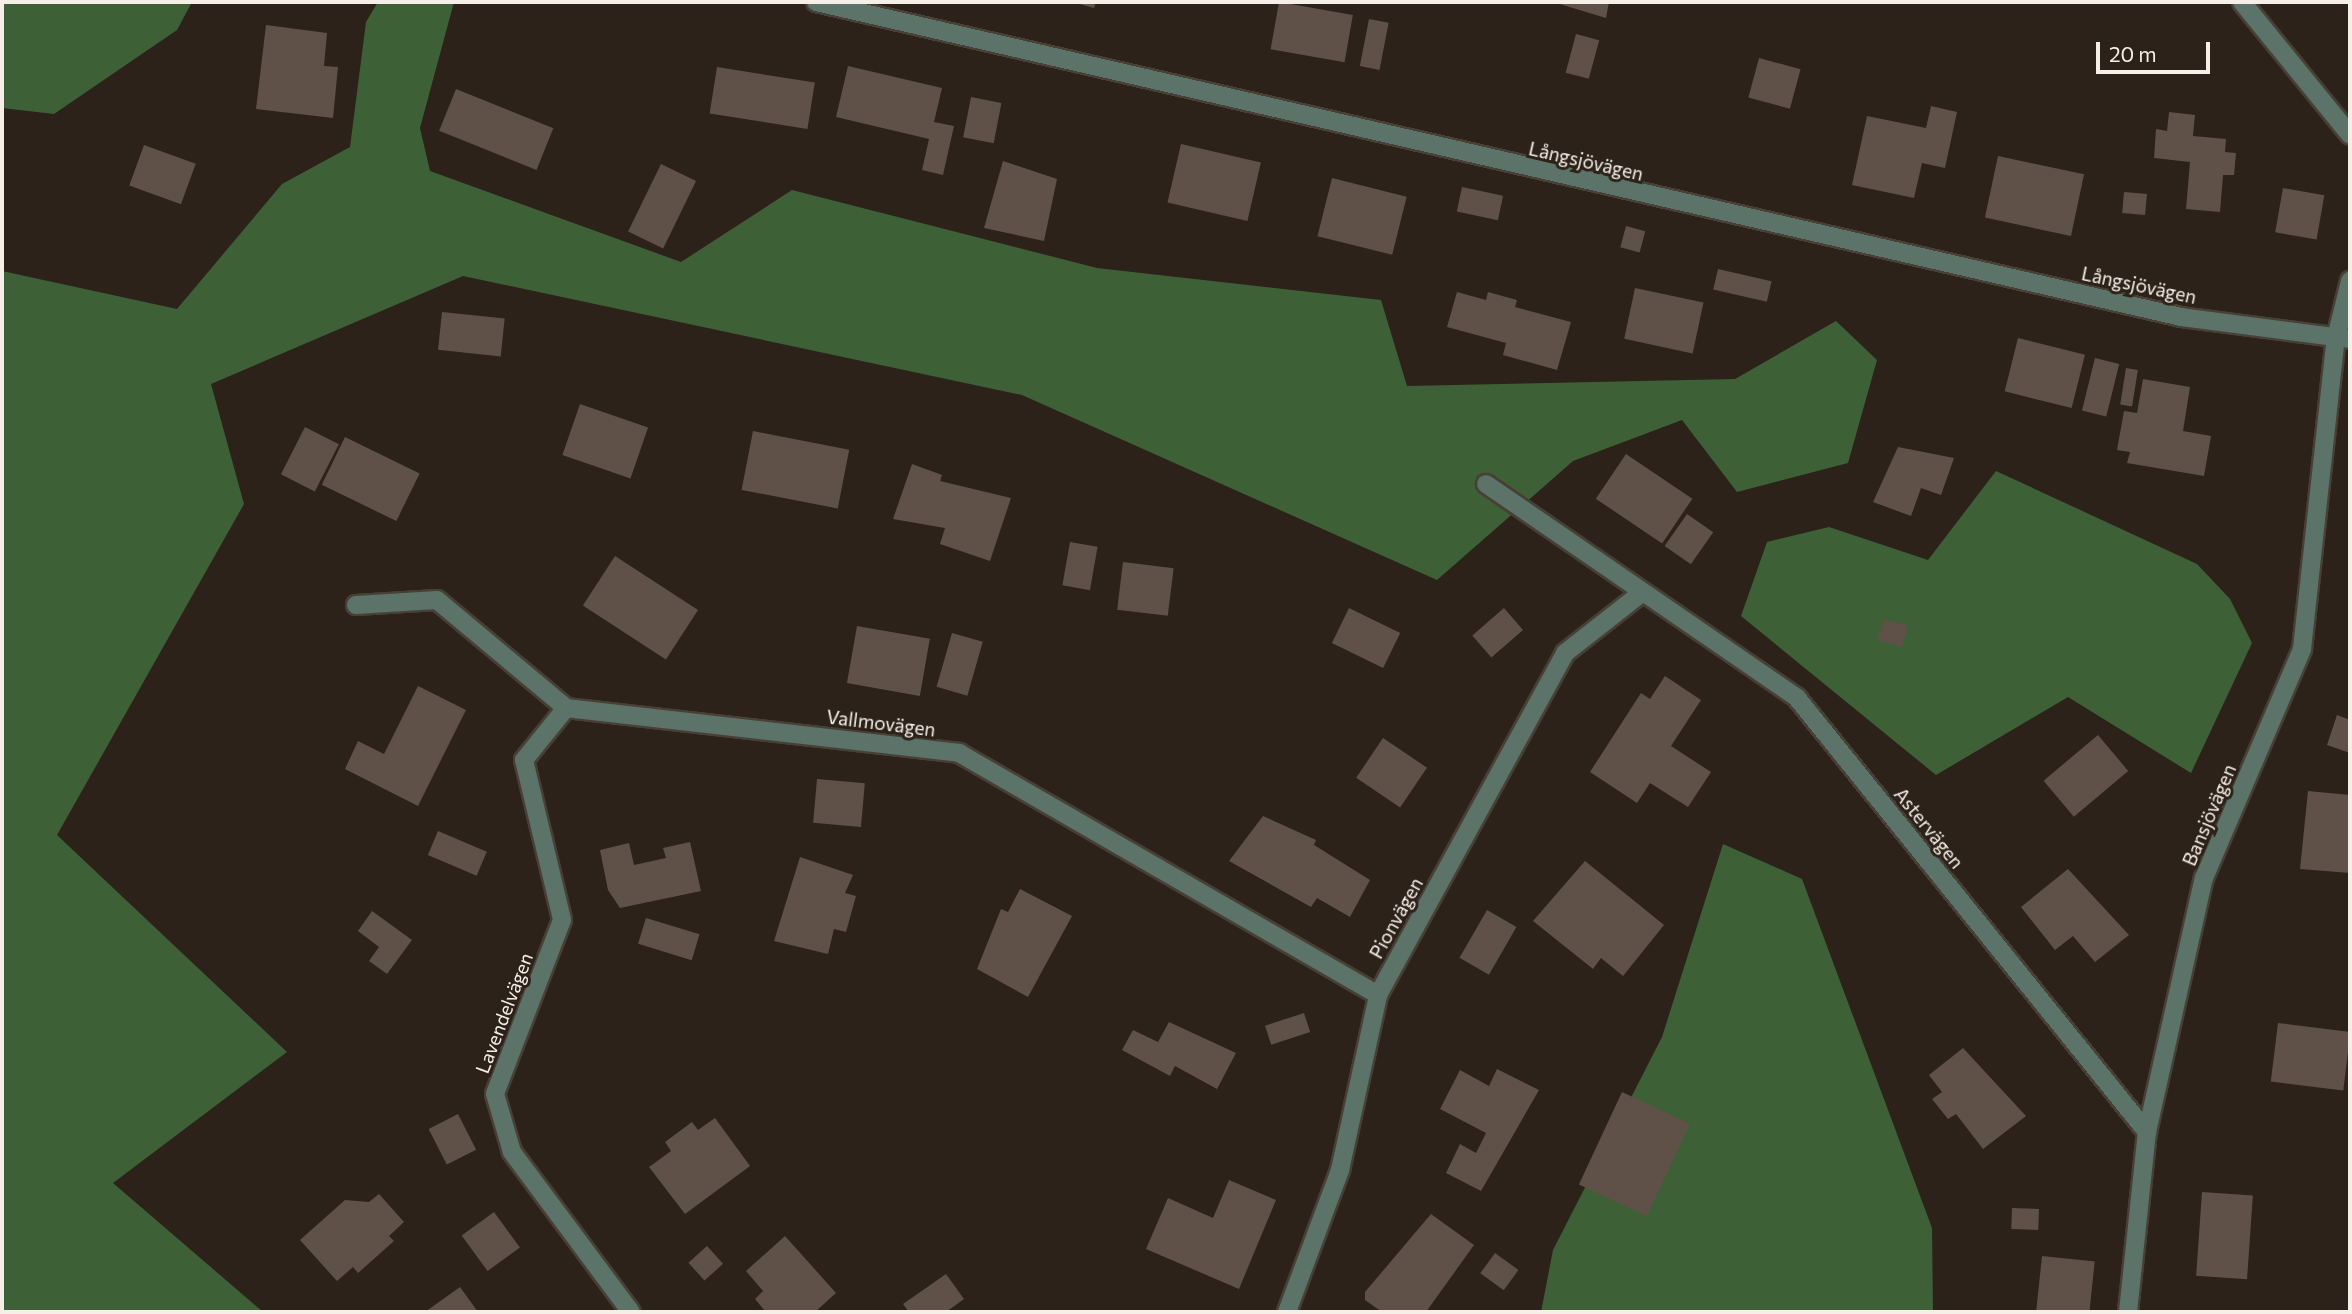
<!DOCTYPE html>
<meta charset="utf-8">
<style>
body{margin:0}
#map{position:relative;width:2352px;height:1314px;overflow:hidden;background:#2c2219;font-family:Commissioner,sans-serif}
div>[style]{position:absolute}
.forest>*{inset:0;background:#3e6037}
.building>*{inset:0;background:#5f5148;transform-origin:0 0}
.roads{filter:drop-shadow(2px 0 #483f36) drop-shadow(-2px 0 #483f36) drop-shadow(0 2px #483f36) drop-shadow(0 -2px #483f36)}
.minor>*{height:18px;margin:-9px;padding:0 9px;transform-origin:9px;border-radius:9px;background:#5b7368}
span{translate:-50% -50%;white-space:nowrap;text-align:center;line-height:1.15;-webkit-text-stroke:6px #2c2219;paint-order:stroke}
.street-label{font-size:19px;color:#f6efe8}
.frame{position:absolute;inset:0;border:4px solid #f6efe8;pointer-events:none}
.scale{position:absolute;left:2096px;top:42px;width:114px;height:32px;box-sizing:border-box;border:4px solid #f6efe8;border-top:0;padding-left:9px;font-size:21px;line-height:24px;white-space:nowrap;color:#f6efe8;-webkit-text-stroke:5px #2c2219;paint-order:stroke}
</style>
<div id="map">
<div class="forest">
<i style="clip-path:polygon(2px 2px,192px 2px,177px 30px,54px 114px,2px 108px)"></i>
<i style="clip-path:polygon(378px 2px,454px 2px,420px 128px,430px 171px,681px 262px,792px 190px,1097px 268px,1381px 300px,1407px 386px,1735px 379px,1836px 321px,1877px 360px,1848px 463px,1737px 492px,1682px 420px,1573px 461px,1437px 580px,1022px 395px,463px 276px,211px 384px,244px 504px,57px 835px,287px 1052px,113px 1183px,263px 1312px,2px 1312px,2px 271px,177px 309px,282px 184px,350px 147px,366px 22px)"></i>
<i style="clip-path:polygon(1996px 471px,2197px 564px,2230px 599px,2252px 643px,2191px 773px,2068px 697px,1936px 775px,1741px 616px,1767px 542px,1829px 527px,1928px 560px)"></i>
<i style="clip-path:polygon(1723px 844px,1802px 879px,1932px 1228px,1933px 1312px,1541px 1312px,1553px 1250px,1662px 1037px)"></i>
</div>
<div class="building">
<i style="clip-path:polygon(1072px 2px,1096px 2px,1094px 8px)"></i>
<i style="left:1279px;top:2px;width:75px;height:48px;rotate:10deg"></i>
<i style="clip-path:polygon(1553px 2px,1609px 2px,1606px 18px)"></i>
<i style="left:1369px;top:19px;width:20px;height:48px;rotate:11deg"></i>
<i style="clip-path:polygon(266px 25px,327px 33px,324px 66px,338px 67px,333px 118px,256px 109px)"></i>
<i style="left:1576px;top:34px;width:24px;height:40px;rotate:15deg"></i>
<i style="left:1759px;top:58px;width:43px;height:41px;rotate:15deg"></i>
<i style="clip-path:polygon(848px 66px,942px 88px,934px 122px,954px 126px,943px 175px,922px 170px,929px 139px,836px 117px)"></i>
<i style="left:717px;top:67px;width:99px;height:47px;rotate:9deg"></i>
<i style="left:456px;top:89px;width:105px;height:45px;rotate:22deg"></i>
<i style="left:971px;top:97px;width:31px;height:41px;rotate:11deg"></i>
<i style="clip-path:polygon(1931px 106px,1957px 112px,1945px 168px,1922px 163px,1914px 198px,1852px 185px,1867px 116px,1926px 128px)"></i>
<i style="clip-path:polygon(2169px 112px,2195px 115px,2193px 136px,2226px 139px,2225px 152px,2236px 153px,2234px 175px,2223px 175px,2220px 212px,2186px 209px,2190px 162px,2154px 158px,2156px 129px,2167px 131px)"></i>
<i style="left:1181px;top:144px;width:82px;height:60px;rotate:13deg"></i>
<i style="left:144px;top:145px;width:55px;height:43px;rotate:20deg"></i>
<i style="left:1998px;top:156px;width:88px;height:63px;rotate:12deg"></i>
<i style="clip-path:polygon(1003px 161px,1057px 179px,1044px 241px,984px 228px)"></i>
<i style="left:661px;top:164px;width:39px;height:75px;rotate:26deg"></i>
<i style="left:1332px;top:178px;width:77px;height:60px;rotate:14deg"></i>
<i style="left:1462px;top:187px;width:42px;height:25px;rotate:12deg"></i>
<i style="left:2283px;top:188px;width:42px;height:45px;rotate:10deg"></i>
<i style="left:2124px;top:192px;width:23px;height:21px;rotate:5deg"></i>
<i style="left:1626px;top:226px;width:20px;height:22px;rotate:15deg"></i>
<i style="left:1718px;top:269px;width:55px;height:21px;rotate:13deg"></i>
<i style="left:1635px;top:288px;width:70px;height:52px;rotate:12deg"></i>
<i style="clip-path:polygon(1457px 292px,1486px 300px,1488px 292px,1517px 300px,1515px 307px,1571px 322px,1557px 370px,1503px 355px,1506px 343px,1447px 327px)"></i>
<i style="left:442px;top:312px;width:63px;height:38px;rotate:6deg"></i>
<i style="left:2018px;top:338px;width:69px;height:55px;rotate:14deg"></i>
<i style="left:2095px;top:358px;width:25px;height:54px;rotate:14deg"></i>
<i style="left:2126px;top:368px;width:12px;height:37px;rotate:9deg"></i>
<i style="clip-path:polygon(2143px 379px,2190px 387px,2183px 431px,2211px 436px,2204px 476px,2127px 463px,2130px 452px,2117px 450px,2124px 411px,2137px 413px)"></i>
<i style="left:580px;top:404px;width:72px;height:54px;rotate:19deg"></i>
<i style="left:305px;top:427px;width:38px;height:53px;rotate:27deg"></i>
<i style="left:753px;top:431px;width:98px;height:60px;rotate:11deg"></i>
<i style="left:345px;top:437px;width:83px;height:53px;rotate:26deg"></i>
<i style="clip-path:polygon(1898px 447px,1954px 458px,1941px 495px,1921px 488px,1911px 516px,1873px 502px)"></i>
<i style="left:1626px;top:454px;width:80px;height:54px;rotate:34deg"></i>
<i style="clip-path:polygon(912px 464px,942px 475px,940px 481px,1011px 498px,990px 561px,940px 544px,945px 528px,893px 519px)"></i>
<i style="left:1687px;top:514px;width:32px;height:39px;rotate:35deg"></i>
<i style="left:1070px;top:542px;width:28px;height:44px;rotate:10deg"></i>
<i style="left:615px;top:556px;width:99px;height:59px;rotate:33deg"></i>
<i style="left:1123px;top:562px;width:51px;height:48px;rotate:7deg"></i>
<i style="left:1349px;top:608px;width:57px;height:39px;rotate:26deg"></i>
<i style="left:1504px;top:608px;width:29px;height:42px;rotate:49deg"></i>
<i style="left:1884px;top:619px;width:25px;height:22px;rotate:16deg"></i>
<i style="left:857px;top:626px;width:74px;height:58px;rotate:10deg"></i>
<i style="left:952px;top:633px;width:32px;height:56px;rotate:16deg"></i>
<i style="clip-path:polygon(1665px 676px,1701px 700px,1671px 746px,1711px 772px,1688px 807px,1650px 783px,1637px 803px,1590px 772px,1641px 693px,1650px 699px)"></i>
<i style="clip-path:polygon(418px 686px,466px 710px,418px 806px,345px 769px,358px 741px,384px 754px)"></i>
<i style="clip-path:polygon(2337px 715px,2350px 720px,2350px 753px,2327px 745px)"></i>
<i style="left:2098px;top:735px;width:47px;height:71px;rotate:50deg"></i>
<i style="left:1383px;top:738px;width:53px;height:48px;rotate:34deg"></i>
<i style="left:817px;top:779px;width:48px;height:44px;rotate:5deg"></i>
<i style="clip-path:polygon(2308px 791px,2350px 795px,2350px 873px,2300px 869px)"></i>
<i style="clip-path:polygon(1263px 816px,1316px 840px,1314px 845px,1370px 880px,1350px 917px,1317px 898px,1311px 907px,1229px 861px)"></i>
<i style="left:438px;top:831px;width:53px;height:26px;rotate:23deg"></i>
<i style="clip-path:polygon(690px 842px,701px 891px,620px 908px,608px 890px,600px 850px,629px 843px,634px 865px,666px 858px,663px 848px)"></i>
<i style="clip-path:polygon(800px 857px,853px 875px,845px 893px,856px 896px,846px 932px,834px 929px,828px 954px,774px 941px)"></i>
<i style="clip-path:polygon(1585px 861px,1664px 925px,1623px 976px,1601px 958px,1593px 969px,1533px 921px)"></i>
<i style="clip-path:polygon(2068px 869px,2129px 935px,2095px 962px,2073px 936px,2055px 950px,2021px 907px)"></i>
<i style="clip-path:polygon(1020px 889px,1072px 916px,1028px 997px,977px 969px,1001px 909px,1008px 912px)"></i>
<i style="left:1487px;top:910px;width:34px;height:55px;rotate:30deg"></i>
<i style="clip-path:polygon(372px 911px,412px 940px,387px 974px,369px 961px,379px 947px,358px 931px)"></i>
<i style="left:646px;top:918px;width:56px;height:27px;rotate:17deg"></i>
<i style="left:1304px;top:1013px;width:20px;height:41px;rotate:72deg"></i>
<i style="clip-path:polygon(1169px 1022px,1236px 1053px,1217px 1089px,1175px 1066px,1170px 1076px,1122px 1050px,1133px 1030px,1158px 1042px)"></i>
<i style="left:2278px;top:1023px;width:73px;height:59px;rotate:7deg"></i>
<i style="clip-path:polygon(1963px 1048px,2026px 1116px,1983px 1149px,1956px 1114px,1948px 1119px,1932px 1099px,1942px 1092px,1929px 1075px)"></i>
<i style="clip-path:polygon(1497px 1069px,1539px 1090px,1481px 1191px,1446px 1173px,1460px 1144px,1476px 1153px,1486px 1133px,1440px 1109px,1460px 1070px,1489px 1086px)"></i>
<i style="left:1622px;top:1092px;width:75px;height:102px;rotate:25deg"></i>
<i style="left:458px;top:1114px;width:40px;height:33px;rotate:63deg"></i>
<i style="clip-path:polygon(715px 1118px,750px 1166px,685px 1214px,649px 1167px,671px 1151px,665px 1142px,692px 1122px,698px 1130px)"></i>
<i style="clip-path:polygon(1229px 1180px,1276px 1200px,1239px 1289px,1146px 1249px,1168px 1198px,1213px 1218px)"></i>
<i style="left:2202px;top:1192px;width:51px;height:84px;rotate:4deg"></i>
<i style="clip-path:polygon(379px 1194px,404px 1222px,389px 1236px,394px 1241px,358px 1273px,353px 1267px,337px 1281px,300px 1240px,345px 1200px,369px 1202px)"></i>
<i style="left:2012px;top:1208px;width:27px;height:21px;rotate:2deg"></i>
<i style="left:494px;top:1212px;width:44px;height:40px;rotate:54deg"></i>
<i style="clip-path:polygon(1431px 1214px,1474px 1245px,1426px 1312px,1382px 1312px,1365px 1300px,1365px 1292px)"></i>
<i style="clip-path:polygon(785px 1236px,836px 1293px,815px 1312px,766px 1312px,755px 1299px,763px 1291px,746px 1271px)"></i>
<i style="left:707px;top:1246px;width:24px;height:25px;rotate:48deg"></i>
<i style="left:1495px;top:1253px;width:29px;height:25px;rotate:36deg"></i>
<i style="left:2042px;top:1256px;width:53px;height:56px;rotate:6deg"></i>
<i style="clip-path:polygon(946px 1274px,964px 1299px,946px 1312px,909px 1312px,903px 1304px)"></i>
<i style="clip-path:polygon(460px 1287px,478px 1312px,425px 1312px)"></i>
</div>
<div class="roads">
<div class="minor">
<i style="left:816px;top:2px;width:1401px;rotate:12.99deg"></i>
<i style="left:2181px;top:317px;width:170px;rotate:7.4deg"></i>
<i style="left:2242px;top:2px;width:171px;rotate:50.9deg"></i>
<i style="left:1486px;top:484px;width:378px;rotate:34.5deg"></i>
<i style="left:1797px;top:698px;width:558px;rotate:51.12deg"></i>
<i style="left:356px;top:605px;width:81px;rotate:-3.5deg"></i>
<i style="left:437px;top:600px;width:168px;rotate:39.9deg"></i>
<i style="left:566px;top:708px;width:396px;rotate:6.5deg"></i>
<i style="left:959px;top:753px;width:484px;rotate:30deg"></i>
<i style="left:566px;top:708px;width:67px;rotate:128.9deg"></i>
<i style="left:524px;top:760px;width:164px;rotate:76.6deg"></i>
<i style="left:562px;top:920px;width:186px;rotate:111.1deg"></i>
<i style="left:495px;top:1094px;width:60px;rotate:73.7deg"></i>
<i style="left:512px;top:1152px;width:199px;rotate:53.4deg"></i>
<i style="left:1287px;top:1312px;width:152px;rotate:-69.5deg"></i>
<i style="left:1340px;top:1170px;width:179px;rotate:-77.7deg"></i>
<i style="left:1378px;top:995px;width:390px;rotate:-61.3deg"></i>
<i style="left:1565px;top:653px;width:94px;rotate:-38.1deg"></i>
<i style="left:2128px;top:1312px;width:181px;rotate:-84deg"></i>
<i style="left:2147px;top:1132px;width:260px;rotate:-77.4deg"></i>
<i style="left:2204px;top:878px;width:249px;rotate:-66.8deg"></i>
<i style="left:2302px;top:649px;width:313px;rotate:-83.8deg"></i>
<i style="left:2336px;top:338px;width:59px;rotate:-76.2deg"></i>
</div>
</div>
<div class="street-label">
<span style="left:1586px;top:161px;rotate:13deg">Långsjövägen</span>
<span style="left:2139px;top:285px;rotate:12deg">Långsjövägen</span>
<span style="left:881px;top:723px;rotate:7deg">Vallmovägen</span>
<span style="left:2209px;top:815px;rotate:-67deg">Bansjövägen</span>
<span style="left:1929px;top:828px;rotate:51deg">Astervägen</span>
<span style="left:1396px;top:918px;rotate:-61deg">Pionvägen</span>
<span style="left:504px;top:1013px;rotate:-69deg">Lavendelvägen</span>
</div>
<div class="frame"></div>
<div class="scale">20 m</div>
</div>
